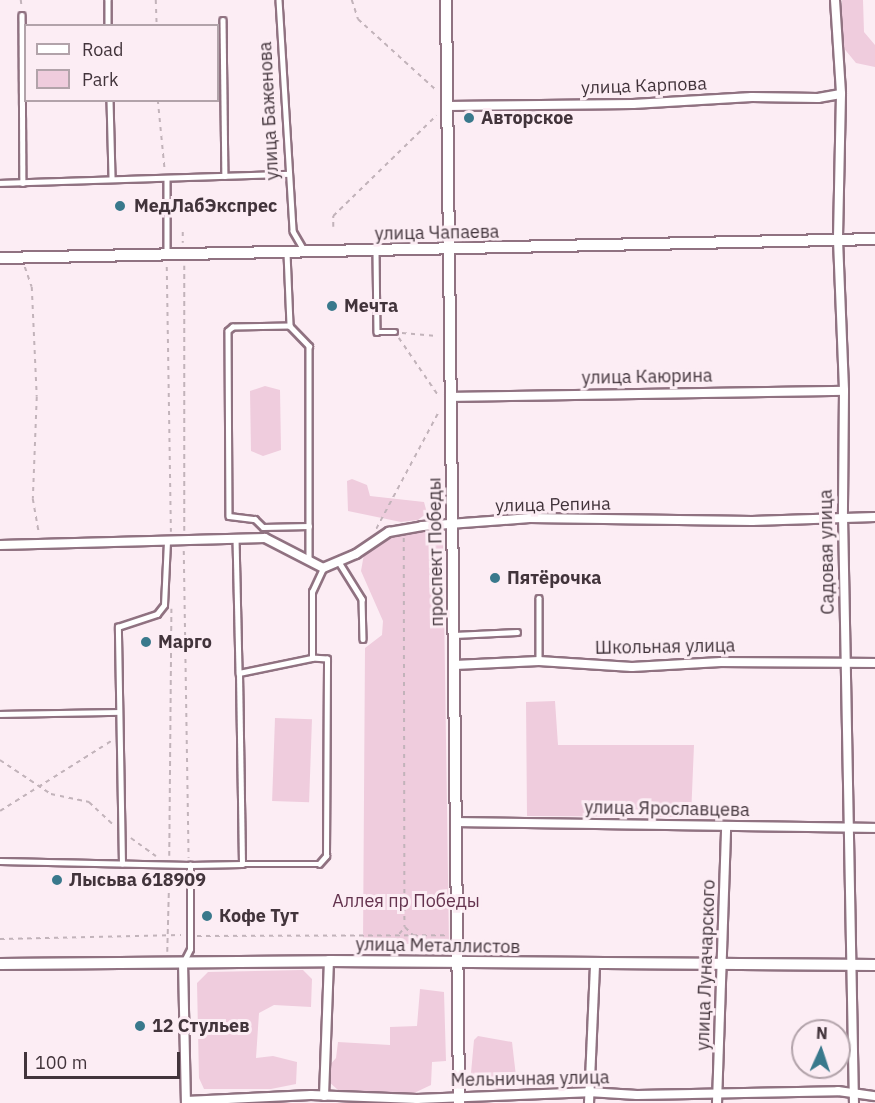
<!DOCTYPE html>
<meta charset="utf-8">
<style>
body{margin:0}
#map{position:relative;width:875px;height:1103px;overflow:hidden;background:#fcedf4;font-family:"IBM Plex Sans",sans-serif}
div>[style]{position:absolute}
.green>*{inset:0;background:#efccdd;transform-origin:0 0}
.path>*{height:1.5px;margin-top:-0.75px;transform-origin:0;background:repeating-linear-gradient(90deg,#c2b3ba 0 4.5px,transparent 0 9px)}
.roads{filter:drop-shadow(2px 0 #907281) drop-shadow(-2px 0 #907281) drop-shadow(0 2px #907281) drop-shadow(0 -2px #907281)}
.service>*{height:4.5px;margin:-2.25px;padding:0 2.25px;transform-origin:2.25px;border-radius:2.25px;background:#fff}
.minor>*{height:8px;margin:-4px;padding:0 4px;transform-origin:4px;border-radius:4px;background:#fff}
.tertiary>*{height:10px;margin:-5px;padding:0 5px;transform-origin:5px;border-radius:5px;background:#fff}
.dots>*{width:16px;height:16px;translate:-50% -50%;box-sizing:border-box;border:3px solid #fcedf4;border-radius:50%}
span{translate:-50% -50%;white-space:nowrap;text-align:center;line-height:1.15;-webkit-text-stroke:6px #fcedf4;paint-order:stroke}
.street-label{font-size:18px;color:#42343b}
.poi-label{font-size:18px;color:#42343b;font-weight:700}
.left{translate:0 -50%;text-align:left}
.park-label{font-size:18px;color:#64334e}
.legend{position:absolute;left:24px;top:24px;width:195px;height:78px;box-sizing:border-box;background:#fcedf4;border:2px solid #b2a3aa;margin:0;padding:8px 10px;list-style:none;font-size:18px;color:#42343b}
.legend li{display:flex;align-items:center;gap:12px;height:30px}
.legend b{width:30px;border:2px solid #b2a3aa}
.north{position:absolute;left:791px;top:1019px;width:60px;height:60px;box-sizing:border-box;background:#fcedf4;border:2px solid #b2a3aa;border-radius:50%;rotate:3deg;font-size:16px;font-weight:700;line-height:24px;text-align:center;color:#42343b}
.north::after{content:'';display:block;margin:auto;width:21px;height:27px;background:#39798c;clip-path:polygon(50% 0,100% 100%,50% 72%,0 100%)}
.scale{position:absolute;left:24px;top:1052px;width:156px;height:27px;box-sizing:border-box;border:3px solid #42343b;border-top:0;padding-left:8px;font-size:18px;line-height:21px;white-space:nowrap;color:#42343b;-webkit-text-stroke:4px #fcedf4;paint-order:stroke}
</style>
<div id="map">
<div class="green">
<i style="clip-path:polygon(842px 0,863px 0,864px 32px,875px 45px,875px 67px,856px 63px,842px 46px)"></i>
<i style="clip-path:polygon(265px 386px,280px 390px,281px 450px,263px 456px,251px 451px,250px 391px)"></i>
<i style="clip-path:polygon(352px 479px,367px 485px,370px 496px,424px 502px,427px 513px,418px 520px,401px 522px,348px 511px,347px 481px)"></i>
<i style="clip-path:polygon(423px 530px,443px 536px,449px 944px,363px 944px,365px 648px,382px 635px,383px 621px,361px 571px,364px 554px,387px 538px)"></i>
<i style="clip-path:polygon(555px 701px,558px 745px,694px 745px,691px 817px,527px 816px,526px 702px)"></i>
<i style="left:275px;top:718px;width:37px;height:83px;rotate:2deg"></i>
<i style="clip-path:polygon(303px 970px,312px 979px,311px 1007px,274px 1005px,259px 1013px,256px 1058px,273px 1056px,297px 1062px,296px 1084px,271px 1089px,204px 1089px,199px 1078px,197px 983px,208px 972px)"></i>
<i style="clip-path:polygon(420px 989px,444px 992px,446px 1061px,432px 1062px,431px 1085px,412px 1094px,338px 1090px,328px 1081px,328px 1067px,336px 1058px,338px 1042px,390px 1045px,390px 1027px,417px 1026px)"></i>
<i style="clip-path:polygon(478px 1036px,512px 1042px,517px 1085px,498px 1089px,475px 1085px,471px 1073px,474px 1040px)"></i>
</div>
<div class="path">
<i style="left:21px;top:0;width:8px;rotate:83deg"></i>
<i style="left:156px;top:0;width:26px;rotate:88deg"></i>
<i style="left:352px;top:0;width:20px;rotate:72deg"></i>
<i style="left:358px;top:19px;width:105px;rotate:42.3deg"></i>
<i style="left:158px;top:100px;width:71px;rotate:84.4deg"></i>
<i style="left:333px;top:227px;width:11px;rotate:-90deg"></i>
<i style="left:333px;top:216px;width:144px;rotate:-44.2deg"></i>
<i style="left:183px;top:232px;width:11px;rotate:90deg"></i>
<i style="left:25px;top:267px;width:21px;rotate:71deg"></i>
<i style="left:32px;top:287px;width:110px;rotate:87.4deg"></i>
<i style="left:37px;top:397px;width:102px;rotate:92.2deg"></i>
<i style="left:33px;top:499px;width:35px;rotate:80deg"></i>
<i style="left:167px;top:267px;width:265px;rotate:89.1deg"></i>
<i style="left:402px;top:333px;width:35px;rotate:5deg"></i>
<i style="left:399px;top:338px;width:69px;rotate:55.6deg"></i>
<i style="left:376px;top:529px;width:134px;rotate:-61.9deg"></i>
<i style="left:184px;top:531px;width:265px;rotate:-90deg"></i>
<i style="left:404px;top:538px;width:389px;rotate:89.9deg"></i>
<i style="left:184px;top:551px;width:307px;rotate:89.1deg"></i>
<i style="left:0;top:760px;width:61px;rotate:33.7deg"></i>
<i style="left:51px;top:794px;width:39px;rotate:12deg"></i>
<i style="left:89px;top:802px;width:33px;rotate:43deg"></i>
<i style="left:0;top:811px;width:131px;rotate:-32.2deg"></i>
<i style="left:131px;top:838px;width:31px;rotate:36deg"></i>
<i style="left:169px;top:856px;width:247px;rotate:-89.5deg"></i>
<i style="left:399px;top:934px;width:9px;rotate:-49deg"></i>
<i style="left:405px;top:927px;width:11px;rotate:45deg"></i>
<i style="left:197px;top:936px;width:248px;rotate:-0.2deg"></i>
<i style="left:0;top:939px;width:181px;rotate:-1.3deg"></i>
<i style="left:167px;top:952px;width:79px;rotate:-88.5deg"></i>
</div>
<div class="roads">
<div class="service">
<i style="left:108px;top:0;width:26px;rotate:90deg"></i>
<i style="left:279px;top:0;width:231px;rotate:86.5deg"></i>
<i style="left:293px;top:231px;width:22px;rotate:60deg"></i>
<i style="left:22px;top:15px;width:168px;rotate:89.7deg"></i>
<i style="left:223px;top:20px;width:156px;rotate:89.3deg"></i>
<i style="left:110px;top:100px;width:79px;rotate:88.5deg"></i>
<i style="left:167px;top:178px;width:75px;rotate:90deg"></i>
<i style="left:0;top:183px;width:288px;rotate:-1.8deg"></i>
<i style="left:376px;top:251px;width:81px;rotate:89.3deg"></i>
<i style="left:377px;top:332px;width:18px"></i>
<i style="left:287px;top:253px;width:73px;rotate:87.6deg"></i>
<i style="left:290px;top:326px;width:28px;rotate:46deg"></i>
<i style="left:309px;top:346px;width:212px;rotate:90deg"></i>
<i style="left:290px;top:326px;width:57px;rotate:179deg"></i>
<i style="left:233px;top:327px;width:6px;rotate:141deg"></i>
<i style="left:228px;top:331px;width:185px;rotate:89.7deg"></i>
<i style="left:229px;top:516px;width:26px;rotate:7deg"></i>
<i style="left:255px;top:519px;width:11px;rotate:45deg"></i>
<i style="left:263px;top:527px;width:46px;rotate:-1.2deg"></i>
<i style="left:236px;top:538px;width:135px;rotate:88.7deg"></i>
<i style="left:339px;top:562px;width:44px;rotate:58.1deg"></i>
<i style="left:362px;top:599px;width:40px;rotate:88.6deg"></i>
<i style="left:539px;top:598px;width:63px;rotate:90deg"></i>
<i style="left:454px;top:635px;width:63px;rotate:-2.7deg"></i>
<i style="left:0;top:714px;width:119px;rotate:-1deg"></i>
<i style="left:0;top:861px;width:190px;rotate:1.2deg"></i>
<i style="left:122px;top:864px;width:237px;rotate:-91deg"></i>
<i style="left:118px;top:627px;width:41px;rotate:-18.4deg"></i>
<i style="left:157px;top:614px;width:11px;rotate:-52deg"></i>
<i style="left:164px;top:605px;width:63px;rotate:-87.3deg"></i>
<i style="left:242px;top:864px;width:77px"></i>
<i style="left:319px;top:864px;width:11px;rotate:-49deg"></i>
<i style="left:326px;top:856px;width:197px;rotate:-89.7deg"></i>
<i style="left:327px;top:659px;width:15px;rotate:-176deg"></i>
<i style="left:184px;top:961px;width:13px;rotate:-63deg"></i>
<i style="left:190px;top:949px;width:84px;rotate:-90deg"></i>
<i style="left:190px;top:865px;width:52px;rotate:-1.1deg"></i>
<i style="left:242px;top:864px;width:191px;rotate:-90.9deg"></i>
<i style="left:239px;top:673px;width:75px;rotate:-11.6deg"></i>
<i style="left:312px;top:658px;width:66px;rotate:-90deg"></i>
<i style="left:312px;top:592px;width:26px;rotate:-65deg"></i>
</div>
<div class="minor">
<i style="left:835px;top:0;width:94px;rotate:86.3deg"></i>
<i style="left:841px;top:94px;width:146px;rotate:91.2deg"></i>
<i style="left:838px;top:240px;width:151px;rotate:87.7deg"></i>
<i style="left:844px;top:391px;width:125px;rotate:90.5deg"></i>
<i style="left:843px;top:516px;width:587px;rotate:88.93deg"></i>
<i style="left:447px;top:106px;width:186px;rotate:-0.6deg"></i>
<i style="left:633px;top:104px;width:119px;rotate:-3.4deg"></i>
<i style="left:752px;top:97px;width:66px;rotate:0.9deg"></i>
<i style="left:818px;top:98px;width:23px;rotate:-10deg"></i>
<i style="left:450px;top:397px;width:394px;rotate:-0.9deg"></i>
<i style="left:0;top:545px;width:265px;rotate:-1.5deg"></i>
<i style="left:265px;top:538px;width:65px;rotate:27.3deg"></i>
<i style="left:323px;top:568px;width:36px;rotate:-23deg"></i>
<i style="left:356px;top:554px;width:40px;rotate:-34deg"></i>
<i style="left:389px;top:532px;width:34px;rotate:-10deg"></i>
<i style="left:422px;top:526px;width:108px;rotate:-4.2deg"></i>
<i style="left:530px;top:518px;width:222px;rotate:0.8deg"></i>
<i style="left:752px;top:521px;width:123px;rotate:-1.9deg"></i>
<i style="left:455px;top:665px;width:84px;rotate:-2.7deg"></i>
<i style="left:539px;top:661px;width:93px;rotate:3.7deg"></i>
<i style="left:632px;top:667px;width:89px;rotate:-3.2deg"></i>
<i style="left:721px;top:662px;width:154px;rotate:0.4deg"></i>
<i style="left:458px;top:822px;width:417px;rotate:0.8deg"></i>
<i style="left:183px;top:962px;width:141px;rotate:88.8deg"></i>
<i style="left:324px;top:1096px;width:135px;rotate:-87.9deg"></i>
<i style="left:186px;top:1101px;width:125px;rotate:-2.7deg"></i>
<i style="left:311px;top:1095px;width:106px;rotate:2.2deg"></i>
<i style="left:417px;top:1099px;width:171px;rotate:-2.3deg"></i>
<i style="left:588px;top:1092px;width:49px;rotate:3.5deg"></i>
<i style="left:637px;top:1095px;width:201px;rotate:-1.1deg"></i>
<i style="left:838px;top:1091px;width:37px;rotate:8deg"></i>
<i style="left:589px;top:1103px;width:138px;rotate:-87.5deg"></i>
<i style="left:717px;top:1103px;width:275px;rotate:-88.1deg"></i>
</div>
<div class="tertiary">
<i style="left:446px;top:0;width:1103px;rotate:89.32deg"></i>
<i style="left:0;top:258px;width:875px;rotate:-1.24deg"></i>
<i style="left:0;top:964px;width:329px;rotate:-0.5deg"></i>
<i style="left:329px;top:961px;width:546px;rotate:0.42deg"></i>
</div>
</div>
<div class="dots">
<i style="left:469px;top:118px;background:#39798c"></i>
<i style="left:120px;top:206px;background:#39798c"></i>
<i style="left:332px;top:306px;background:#39798c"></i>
<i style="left:495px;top:578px;background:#39798c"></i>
<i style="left:146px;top:642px;background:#39798c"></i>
<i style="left:57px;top:880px;background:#39798c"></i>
<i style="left:207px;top:916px;background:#39798c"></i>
<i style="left:140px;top:1026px;background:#39798c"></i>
</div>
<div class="street-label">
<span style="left:644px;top:86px;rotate:-2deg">улица Карпова</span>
<span style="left:269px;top:111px;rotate:-93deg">улица Баженова</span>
<span style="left:437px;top:233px;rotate:-1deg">улица Чапаева</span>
<span style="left:647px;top:377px;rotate:-1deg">улица Каюрина</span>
<span style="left:553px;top:505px;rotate:-1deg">улица Репина</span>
<span style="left:436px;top:552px;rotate:-91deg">проспект Победы</span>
<span style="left:827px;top:552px;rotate:-91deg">Садовая улица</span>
<span style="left:665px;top:647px;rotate:-1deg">Школьная улица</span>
<span style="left:667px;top:809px;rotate:1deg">улица Ярославцева</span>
<span style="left:438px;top:946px;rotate:1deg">улица Металлистов</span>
<span style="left:706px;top:965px;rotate:-88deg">улица Луначарского</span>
<span style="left:530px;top:1079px;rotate:-1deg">Мельничная улица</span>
</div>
<div class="poi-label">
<span class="left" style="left:481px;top:118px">Авторское</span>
<span class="left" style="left:134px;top:206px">МедЛабЭкспрес</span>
<span class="left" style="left:344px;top:306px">Мечта</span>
<span class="left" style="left:507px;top:578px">Пятёрочка</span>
<span class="left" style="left:158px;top:642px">Марго</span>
<span class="left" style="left:69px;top:880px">Лысьва 618909</span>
<span class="left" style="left:219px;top:916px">Кофе Тут</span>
<span class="left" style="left:152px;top:1026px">12 Стульев</span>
</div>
<div class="park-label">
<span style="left:406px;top:901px">Аллея пр Победы</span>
</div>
<ul class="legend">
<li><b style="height:8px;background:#fff"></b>Road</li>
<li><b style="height:16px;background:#efccdd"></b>Park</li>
</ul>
<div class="north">N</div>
<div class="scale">100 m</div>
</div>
